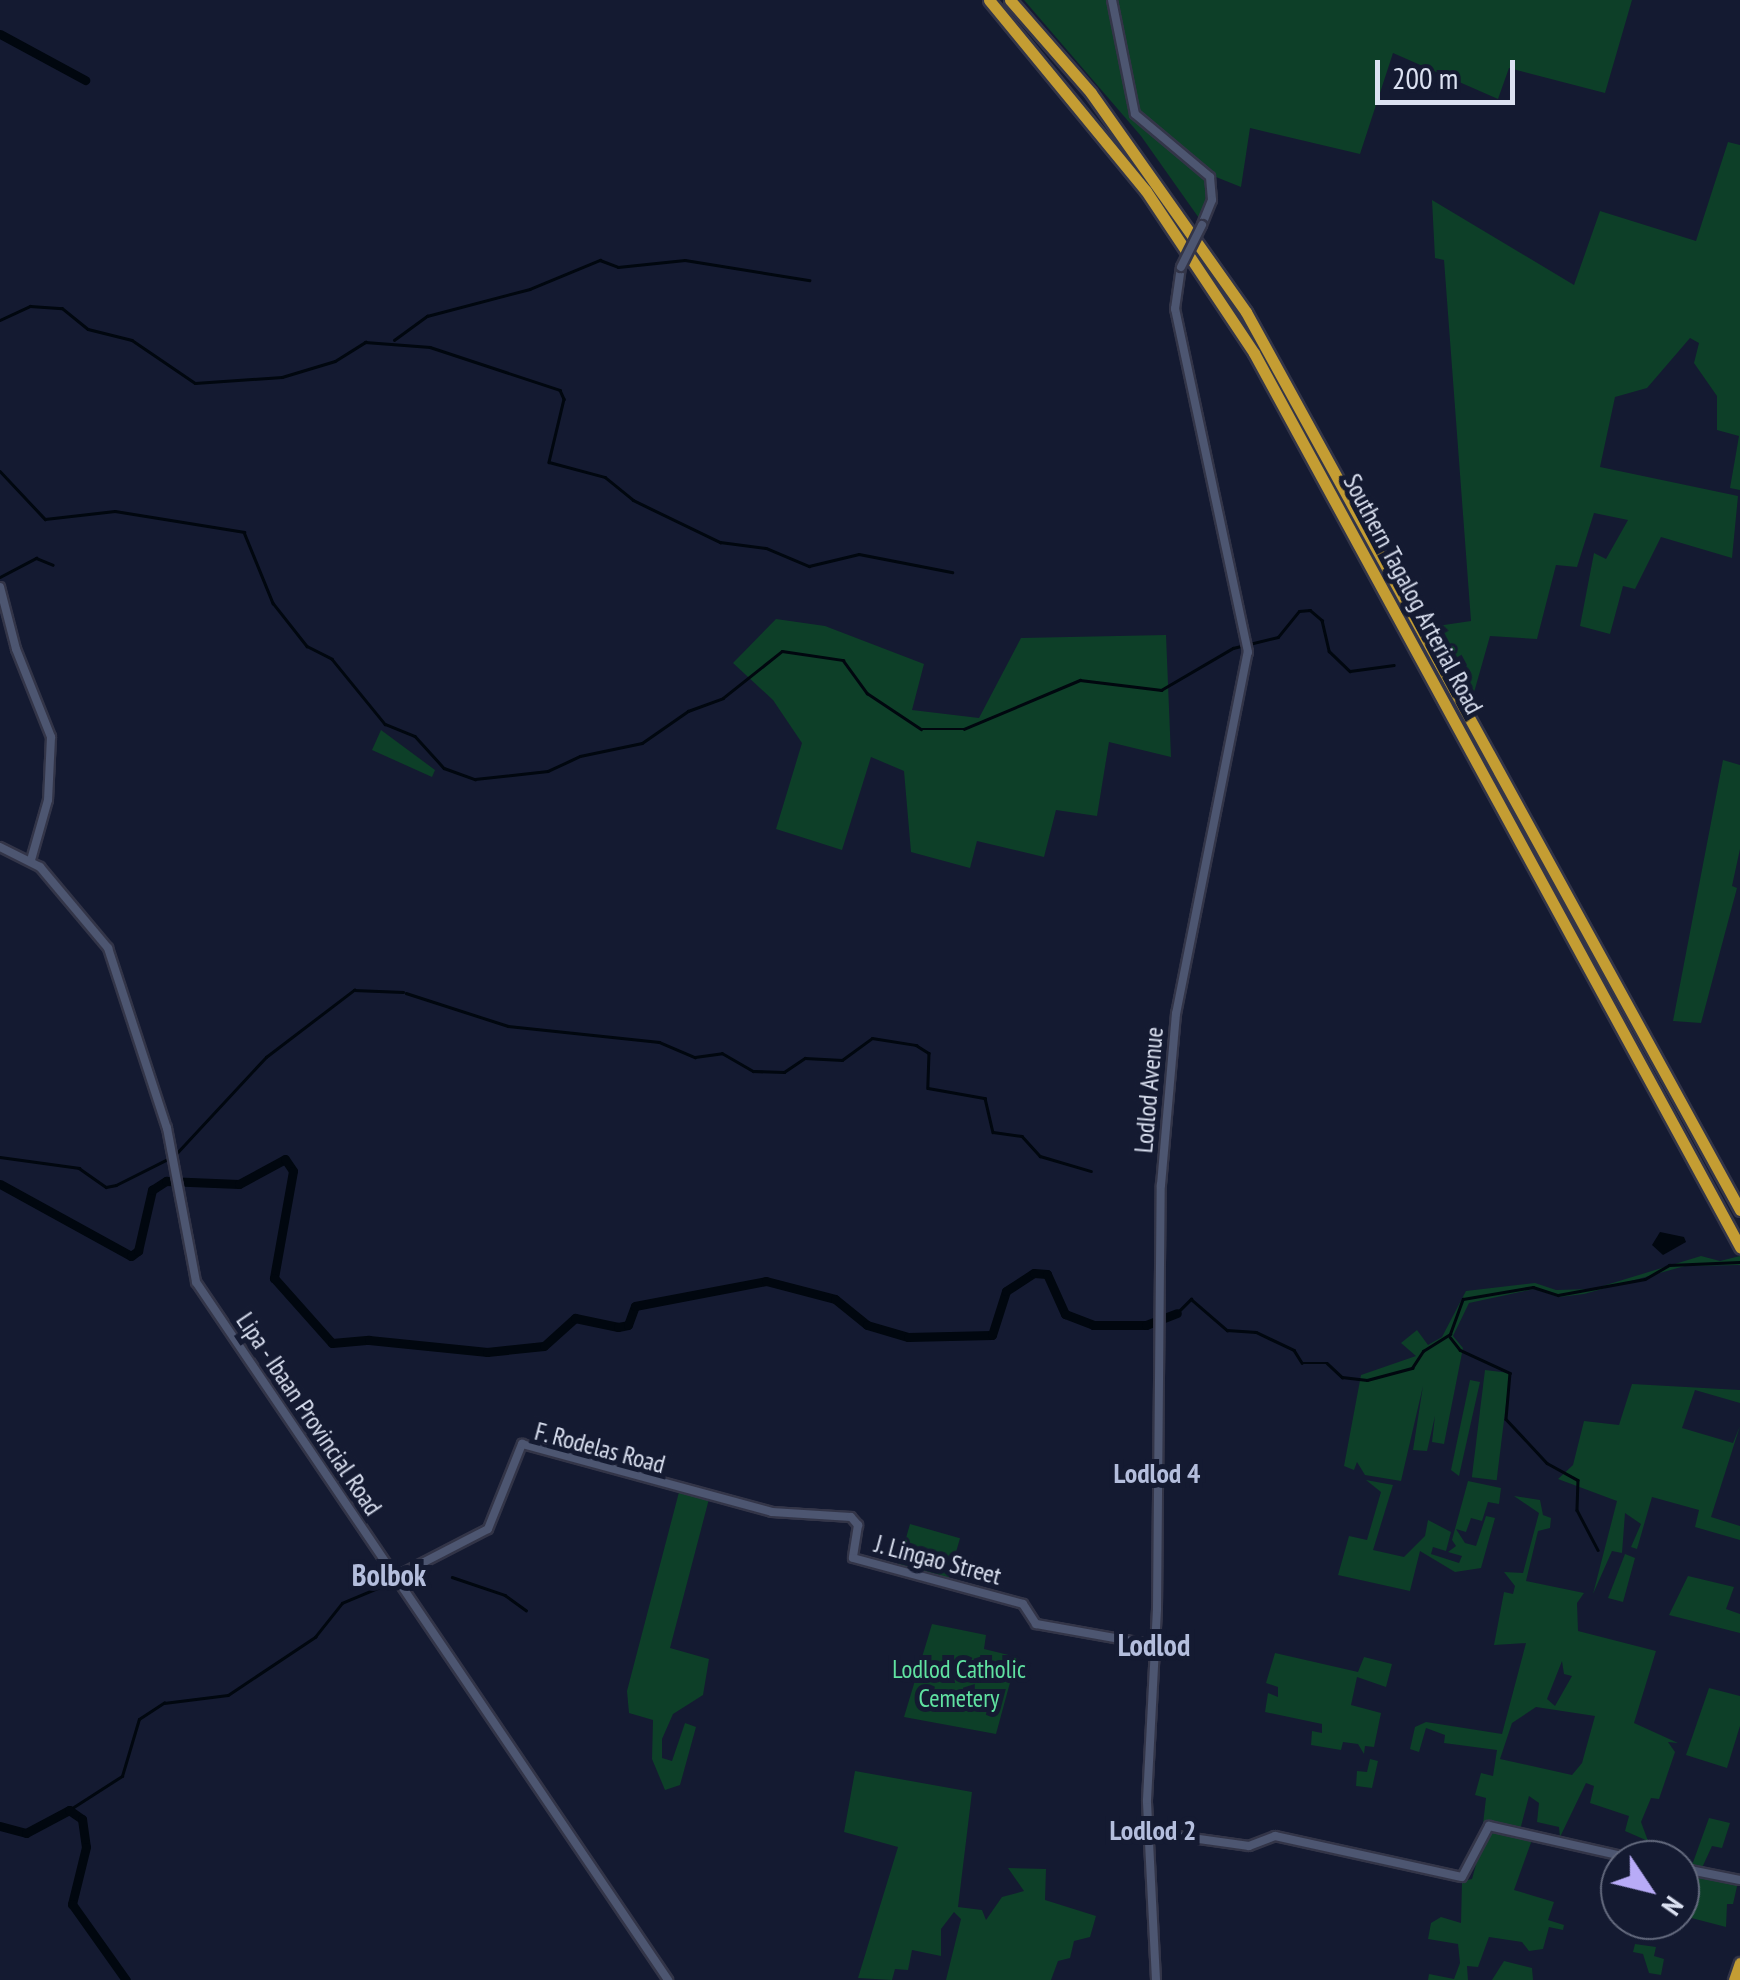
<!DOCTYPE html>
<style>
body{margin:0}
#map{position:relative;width:1740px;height:1980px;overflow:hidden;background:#141a31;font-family:"PT Sans Narrow",sans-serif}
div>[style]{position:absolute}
.green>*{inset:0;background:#0d3f28;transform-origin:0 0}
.water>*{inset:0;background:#01070f}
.stream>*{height:2.5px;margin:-1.25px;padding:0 1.25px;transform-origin:1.25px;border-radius:1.25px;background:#01070f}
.river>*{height:9px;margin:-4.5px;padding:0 4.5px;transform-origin:4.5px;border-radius:4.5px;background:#01070f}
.roads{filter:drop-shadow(2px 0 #333548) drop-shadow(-2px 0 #333548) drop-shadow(0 2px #333548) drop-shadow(0 -2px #333548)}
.secondary>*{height:8px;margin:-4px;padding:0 4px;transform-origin:4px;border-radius:4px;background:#4d5671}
.highway>*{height:11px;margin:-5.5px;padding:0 5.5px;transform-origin:5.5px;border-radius:5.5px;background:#c49d33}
.bridges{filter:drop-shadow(2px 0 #333548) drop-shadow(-2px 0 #333548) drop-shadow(0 2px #333548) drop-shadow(0 -2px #333548)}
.secondary-bridge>*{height:8px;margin:-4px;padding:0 4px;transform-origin:4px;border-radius:4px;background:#4d5671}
span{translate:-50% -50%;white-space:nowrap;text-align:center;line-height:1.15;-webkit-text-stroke:10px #141a31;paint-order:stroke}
.street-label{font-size:25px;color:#dbe1f1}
.park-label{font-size:25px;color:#60e2a1}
.neighbourhood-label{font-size:28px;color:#b4bedd;font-weight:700}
.quarter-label{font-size:30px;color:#b4bedd;font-weight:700}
.north{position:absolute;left:1600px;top:1840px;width:100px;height:100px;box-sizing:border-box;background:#141a31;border:2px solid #646a7e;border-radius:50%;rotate:125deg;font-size:28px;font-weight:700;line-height:40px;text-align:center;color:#dbe1f1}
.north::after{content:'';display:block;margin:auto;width:35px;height:45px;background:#b8abf7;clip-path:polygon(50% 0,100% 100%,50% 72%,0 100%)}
.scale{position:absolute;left:1375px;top:60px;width:140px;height:45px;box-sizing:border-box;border:5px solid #dbe1f1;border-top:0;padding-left:12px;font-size:30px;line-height:35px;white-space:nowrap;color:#dbe1f1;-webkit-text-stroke:8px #141a31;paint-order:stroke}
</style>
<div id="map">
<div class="green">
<i style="clip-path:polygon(1024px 0,1632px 0,1605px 93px,1509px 68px,1498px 99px,1393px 53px,1360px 154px,1250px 128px,1241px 187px,1216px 177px,1201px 221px,1141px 136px)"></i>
<i style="clip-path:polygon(1728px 142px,1740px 145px,1740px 490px,1730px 488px,1739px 436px,1717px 430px,1717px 396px,1694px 363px,1699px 343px,1690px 338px,1647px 388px,1615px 397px,1600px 467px,1738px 496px,1732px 558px,1661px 537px,1635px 589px,1623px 586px,1610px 634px,1580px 626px,1594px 553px,1606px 559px,1628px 520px,1594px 513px,1577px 567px,1556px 565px,1537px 639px,1490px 636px,1473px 696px,1437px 626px,1471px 621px,1444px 260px,1435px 258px,1432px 200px,1574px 285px,1600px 211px,1696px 241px)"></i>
<i style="clip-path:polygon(776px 619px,825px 626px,924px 664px,912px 710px,979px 718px,1021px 638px,1166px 635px,1171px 757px,1109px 742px,1097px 816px,1056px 810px,1044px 857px,977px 841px,970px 868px,911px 852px,904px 771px,871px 757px,842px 850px,776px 829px,802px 743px,773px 700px,733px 663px)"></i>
<i style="clip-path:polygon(381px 730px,435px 770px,432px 777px,372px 750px)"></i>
<i style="clip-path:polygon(1723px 760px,1740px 765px,1740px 849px,1732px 886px,1737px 888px,1701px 1023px,1673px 1021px)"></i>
<i style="clip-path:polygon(1701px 1256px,1720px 1261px,1740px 1256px,1740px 1265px,1685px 1266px,1584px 1294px,1559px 1297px,1534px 1289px,1469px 1303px,1453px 1336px,1463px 1348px,1444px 1444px,1432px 1442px,1435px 1416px,1427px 1451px,1413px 1450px,1423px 1386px,1401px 1481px,1365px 1475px,1357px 1462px,1354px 1470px,1344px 1466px,1361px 1375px,1416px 1356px,1401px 1343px,1417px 1330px,1428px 1345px,1442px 1337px,1466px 1291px,1535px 1283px,1556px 1290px,1593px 1289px)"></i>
<i style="left:1485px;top:1370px;width:25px;height:108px;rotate:7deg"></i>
<i style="clip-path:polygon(1470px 1380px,1480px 1382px,1459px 1476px,1451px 1470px)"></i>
<i style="clip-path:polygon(1632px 1384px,1740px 1390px,1740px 1403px,1695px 1390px,1682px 1428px,1733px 1443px,1740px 1426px,1711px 1517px,1740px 1526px,1740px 1540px,1695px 1527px,1699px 1510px,1652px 1497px,1637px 1549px,1631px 1547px,1641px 1524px,1625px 1513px,1622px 1553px,1612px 1551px,1593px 1594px,1617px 1501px,1558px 1479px,1573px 1465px,1584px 1421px,1619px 1425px)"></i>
<i style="clip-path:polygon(1366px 1480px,1393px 1485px,1373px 1550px,1404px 1557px,1425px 1536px,1428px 1520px,1451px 1532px,1446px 1551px,1433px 1547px,1431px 1554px,1459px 1563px,1462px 1556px,1448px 1552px,1456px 1546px,1452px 1540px,1468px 1481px,1501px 1488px,1499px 1504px,1488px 1502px,1482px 1521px,1471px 1518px,1466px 1532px,1456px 1529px,1465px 1543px,1476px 1546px,1486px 1516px,1495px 1518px,1481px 1568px,1455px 1572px,1420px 1551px,1410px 1591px,1338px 1575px,1349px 1536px,1367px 1540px,1381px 1492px)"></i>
<i style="clip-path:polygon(679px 1492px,709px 1499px,670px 1648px,709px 1659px,703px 1695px,673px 1714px,662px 1739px,662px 1758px,672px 1761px,685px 1723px,696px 1727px,680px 1785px,665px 1790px,652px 1759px,653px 1720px,629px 1713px,627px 1691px)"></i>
<i style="clip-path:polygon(evenodd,1514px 1496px,1540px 1500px,1543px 1515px,1551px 1518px,1550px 1528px,1538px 1531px,1526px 1581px,1584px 1593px,1577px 1603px,1578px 1631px,1656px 1651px,1634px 1723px,1678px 1743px,1668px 1742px,1675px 1752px,1659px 1799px,1651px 1798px,1641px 1822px,1648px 1841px,1625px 1831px,1629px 1816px,1590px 1803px,1594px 1786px,1586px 1783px,1560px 1837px,1559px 1827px,1537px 1822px,1539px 1803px,1529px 1796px,1520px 1830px,1483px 1824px,1486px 1798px,1475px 1795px,1481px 1773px,1493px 1776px,1497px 1750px,1444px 1743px,1445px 1735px,1426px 1728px,1419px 1752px,1410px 1749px,1415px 1727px,1426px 1722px,1502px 1734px,1526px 1643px,1494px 1645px,1504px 1592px,1513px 1594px,1515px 1586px,1504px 1572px,1523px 1573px,1539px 1513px,1514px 1496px,1562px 1661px,1564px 1674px,1572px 1676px,1555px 1706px,1547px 1699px,1562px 1661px,1514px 1496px,1536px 1707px,1595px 1716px,1582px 1763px,1572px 1775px,1500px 1759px,1512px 1723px,1536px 1707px)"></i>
<i style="left:910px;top:1524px;width:52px;height:47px;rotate:16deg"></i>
<i style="clip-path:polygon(1625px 1554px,1635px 1558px,1623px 1602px,1608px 1598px)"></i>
<i style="clip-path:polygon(1688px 1576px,1734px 1587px,1726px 1609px,1740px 1614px,1740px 1633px,1669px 1615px)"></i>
<i style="clip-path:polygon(932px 1624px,986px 1635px,984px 1649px,1017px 1657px,996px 1734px,904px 1717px)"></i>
<i style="clip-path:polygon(1275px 1653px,1358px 1672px,1364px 1657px,1392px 1664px,1386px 1687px,1357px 1677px,1351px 1705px,1381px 1713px,1374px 1747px,1365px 1746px,1364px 1754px,1358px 1744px,1343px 1742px,1341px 1750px,1311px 1745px,1312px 1731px,1322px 1733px,1322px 1724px,1265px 1712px,1268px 1693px,1278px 1697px,1278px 1687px,1266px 1683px)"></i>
<i style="clip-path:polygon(1709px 1688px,1740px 1696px,1740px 1726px,1727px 1768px,1686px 1755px)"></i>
<i style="clip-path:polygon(1370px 1759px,1378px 1761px,1372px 1788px,1356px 1786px,1357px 1771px,1367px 1772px)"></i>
<i style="clip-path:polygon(855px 1771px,972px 1792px,958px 1907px,982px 1910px,986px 1920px,1002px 1897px,1024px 1891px,1008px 1868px,1046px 1869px,1045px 1900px,1096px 1916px,1090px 1937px,1074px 1941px,1070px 1958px,1058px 1961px,1051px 1980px,946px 1980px,961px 1919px,954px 1912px,941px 1929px,941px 1956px,912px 1950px,908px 1970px,895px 1969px,892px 1980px,858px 1978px,898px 1847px,844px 1832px)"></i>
<i style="clip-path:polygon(1709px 1818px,1730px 1823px,1722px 1848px,1712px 1846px,1701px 1870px,1691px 1868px)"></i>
<i style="clip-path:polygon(1486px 1828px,1533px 1837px,1514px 1890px,1554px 1902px,1548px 1920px,1564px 1925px,1563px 1930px,1549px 1927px,1543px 1949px,1529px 1951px,1522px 1942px,1489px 1937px,1478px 1967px,1467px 1966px,1468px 1980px,1428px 1980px,1429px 1974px,1454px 1979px,1460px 1963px,1458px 1944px,1428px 1939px,1431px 1923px,1441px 1917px,1461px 1923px,1462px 1881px,1472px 1879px)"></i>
<i style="clip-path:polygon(1680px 1871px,1738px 1882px,1733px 1904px,1727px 1904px,1726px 1927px,1680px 1915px)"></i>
<i style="clip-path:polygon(1635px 1944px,1656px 1947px,1654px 1956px,1664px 1959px,1661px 1975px,1649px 1973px,1643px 1954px,1633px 1952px)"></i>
<i style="clip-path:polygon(1504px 1961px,1532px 1968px,1533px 1980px,1492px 1980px)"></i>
</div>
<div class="water">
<i style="clip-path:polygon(1660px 1232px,1684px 1237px,1686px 1242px,1663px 1255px,1652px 1245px)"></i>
</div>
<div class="stream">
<i style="left:0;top:320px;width:33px;rotate:-25deg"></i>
<i style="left:30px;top:306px;width:32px;rotate:4deg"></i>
<i style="left:62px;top:308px;width:33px;rotate:39deg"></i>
<i style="left:88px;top:329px;width:45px;rotate:14deg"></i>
<i style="left:132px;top:340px;width:76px;rotate:34.3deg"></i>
<i style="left:195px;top:383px;width:87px;rotate:-3.9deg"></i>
<i style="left:282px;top:377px;width:55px;rotate:-16.8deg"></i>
<i style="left:335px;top:361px;width:36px;rotate:-32deg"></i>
<i style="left:365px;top:342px;width:65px;rotate:4.4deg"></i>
<i style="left:430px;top:347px;width:137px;rotate:18.3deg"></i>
<i style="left:560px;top:390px;width:10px;rotate:66deg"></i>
<i style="left:564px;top:399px;width:65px;rotate:103.4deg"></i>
<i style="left:549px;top:462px;width:58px;rotate:15deg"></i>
<i style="left:605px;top:477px;width:36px;rotate:39deg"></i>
<i style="left:633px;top:500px;width:97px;rotate:25.8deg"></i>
<i style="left:720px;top:542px;width:46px;rotate:7.4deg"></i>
<i style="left:766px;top:548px;width:47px;rotate:22.7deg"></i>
<i style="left:809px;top:566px;width:51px;rotate:-13.5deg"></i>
<i style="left:859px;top:554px;width:95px;rotate:11deg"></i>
<i style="left:394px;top:340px;width:41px;rotate:-36deg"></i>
<i style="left:427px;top:316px;width:106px;rotate:-14.7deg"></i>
<i style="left:530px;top:289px;width:76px;rotate:-22.5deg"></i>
<i style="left:600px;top:260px;width:19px;rotate:21deg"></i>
<i style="left:618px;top:267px;width:67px;rotate:-6deg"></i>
<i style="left:685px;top:260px;width:126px;rotate:9.2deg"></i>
<i style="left:0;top:471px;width:66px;rotate:46.8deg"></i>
<i style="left:45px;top:519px;width:70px;rotate:-6.5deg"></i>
<i style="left:115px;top:511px;width:131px;rotate:9.2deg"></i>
<i style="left:244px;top:532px;width:77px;rotate:67.8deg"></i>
<i style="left:273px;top:603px;width:55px;rotate:51.7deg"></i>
<i style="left:307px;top:646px;width:28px;rotate:27deg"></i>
<i style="left:332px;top:659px;width:84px;rotate:50.8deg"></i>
<i style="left:385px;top:724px;width:32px;rotate:22deg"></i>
<i style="left:415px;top:736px;width:43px;rotate:47.8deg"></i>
<i style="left:444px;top:768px;width:33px;rotate:20deg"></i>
<i style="left:475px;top:779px;width:73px;rotate:-6.3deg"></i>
<i style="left:548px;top:771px;width:35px;rotate:-25deg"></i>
<i style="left:580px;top:756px;width:63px;rotate:-11.8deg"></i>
<i style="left:642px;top:743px;width:56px;rotate:-34.8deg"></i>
<i style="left:688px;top:711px;width:37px;rotate:-20deg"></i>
<i style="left:723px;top:698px;width:75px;rotate:-38.5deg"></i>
<i style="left:782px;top:651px;width:62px;rotate:8.4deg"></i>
<i style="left:843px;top:660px;width:41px;rotate:54deg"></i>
<i style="left:867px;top:693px;width:65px;rotate:33.7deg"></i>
<i style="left:921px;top:729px;width:43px"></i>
<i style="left:964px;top:729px;width:126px;rotate:-22.9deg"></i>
<i style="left:1080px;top:680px;width:82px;rotate:7deg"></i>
<i style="left:1161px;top:690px;width:83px;rotate:-30.3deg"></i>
<i style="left:1233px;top:648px;width:46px;rotate:-13.7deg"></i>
<i style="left:1278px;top:637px;width:33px;rotate:-51deg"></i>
<i style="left:1299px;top:611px;width:11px;rotate:-5deg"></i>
<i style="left:1310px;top:610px;width:16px;rotate:40deg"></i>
<i style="left:1322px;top:620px;width:32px;rotate:77deg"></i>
<i style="left:1329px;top:651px;width:29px;rotate:44deg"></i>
<i style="left:1350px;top:671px;width:44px;rotate:-7.8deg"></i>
<i style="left:0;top:577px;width:41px;rotate:-27.8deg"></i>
<i style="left:36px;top:558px;width:18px;rotate:22deg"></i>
<i style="left:406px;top:993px;width:107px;rotate:17.9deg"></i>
<i style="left:508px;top:1026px;width:152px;rotate:6deg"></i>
<i style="left:659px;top:1042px;width:39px;rotate:23deg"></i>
<i style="left:695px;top:1057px;width:27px;rotate:-8deg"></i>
<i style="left:722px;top:1053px;width:36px;rotate:30deg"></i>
<i style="left:753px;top:1071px;width:31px;rotate:2deg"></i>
<i style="left:784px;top:1072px;width:25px;rotate:-34deg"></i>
<i style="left:805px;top:1058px;width:37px;rotate:3deg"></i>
<i style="left:842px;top:1060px;width:37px;rotate:-36deg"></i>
<i style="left:872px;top:1038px;width:45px;rotate:9deg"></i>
<i style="left:916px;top:1045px;width:15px;rotate:32deg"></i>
<i style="left:929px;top:1053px;width:35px;rotate:92deg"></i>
<i style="left:928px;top:1088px;width:58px;rotate:10deg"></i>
<i style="left:985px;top:1098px;width:35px;rotate:77deg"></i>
<i style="left:993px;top:1132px;width:29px;rotate:8deg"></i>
<i style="left:1022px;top:1136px;width:27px;rotate:48deg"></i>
<i style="left:1040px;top:1156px;width:53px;rotate:16.4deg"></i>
<i style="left:0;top:1157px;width:80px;rotate:7.9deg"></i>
<i style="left:79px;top:1168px;width:33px;rotate:35deg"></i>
<i style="left:106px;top:1187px;width:10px;rotate:-11deg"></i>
<i style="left:116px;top:1185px;width:65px;rotate:-26.6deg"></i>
<i style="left:174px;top:1156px;width:135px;rotate:-47.1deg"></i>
<i style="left:266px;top:1057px;width:111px;rotate:-37.3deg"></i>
<i style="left:354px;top:990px;width:49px;rotate:2.3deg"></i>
<i style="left:1177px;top:1313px;width:20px;rotate:-45deg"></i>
<i style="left:1191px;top:1299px;width:48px;rotate:40.7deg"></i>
<i style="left:1227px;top:1330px;width:29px;rotate:4deg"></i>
<i style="left:1256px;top:1332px;width:42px;rotate:25.3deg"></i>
<i style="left:1294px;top:1350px;width:15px;rotate:58deg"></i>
<i style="left:1302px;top:1363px;width:25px"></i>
<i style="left:1327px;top:1363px;width:21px;rotate:43deg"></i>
<i style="left:1342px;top:1377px;width:25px;rotate:7deg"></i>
<i style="left:1367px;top:1380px;width:47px;rotate:-14.9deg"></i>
<i style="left:1412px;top:1368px;width:20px;rotate:-57deg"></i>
<i style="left:1423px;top:1351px;width:32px;rotate:-32deg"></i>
<i style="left:1450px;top:1334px;width:37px;rotate:-70deg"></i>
<i style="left:1463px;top:1299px;width:71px;rotate:-9.7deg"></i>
<i style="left:1533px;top:1287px;width:26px;rotate:18deg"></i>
<i style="left:1558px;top:1295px;width:88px;rotate:-10.4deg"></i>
<i style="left:1645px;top:1279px;width:28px;rotate:-30deg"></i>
<i style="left:1669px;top:1265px;width:71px;rotate:-2.4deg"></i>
<i style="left:1450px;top:1337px;width:16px;rotate:52deg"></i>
<i style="left:1460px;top:1350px;width:55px;rotate:24.7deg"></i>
<i style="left:1510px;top:1373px;width:46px;rotate:95deg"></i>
<i style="left:1506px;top:1419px;width:60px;rotate:47deg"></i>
<i style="left:1547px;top:1463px;width:35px;rotate:29deg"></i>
<i style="left:1578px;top:1480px;width:30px;rotate:92deg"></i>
<i style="left:1577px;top:1510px;width:45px;rotate:62.3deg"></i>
<i style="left:452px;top:1577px;width:56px;rotate:18.8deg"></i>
<i style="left:505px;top:1595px;width:26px;rotate:36deg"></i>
<i style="left:69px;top:1810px;width:63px;rotate:-32.7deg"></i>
<i style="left:122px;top:1776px;width:59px;rotate:-73.4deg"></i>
<i style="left:139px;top:1719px;width:30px;rotate:-33deg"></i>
<i style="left:164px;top:1703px;width:64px;rotate:-7.1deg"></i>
<i style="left:228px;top:1695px;width:105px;rotate:-33.7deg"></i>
<i style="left:315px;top:1637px;width:43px;rotate:-51.5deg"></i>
<i style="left:342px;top:1603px;width:41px;rotate:-22.8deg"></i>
</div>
<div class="river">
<i style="left:0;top:34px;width:97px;rotate:28.4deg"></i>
<i style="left:0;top:1184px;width:149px;rotate:28.8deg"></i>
<i style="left:131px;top:1256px;width:9px;rotate:-36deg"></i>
<i style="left:138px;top:1251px;width:63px;rotate:-77.1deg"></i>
<i style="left:152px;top:1190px;width:17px;rotate:-33deg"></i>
<i style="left:166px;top:1181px;width:73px;rotate:2.4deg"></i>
<i style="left:239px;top:1184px;width:52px;rotate:-28.5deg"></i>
<i style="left:285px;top:1159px;width:14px;rotate:56deg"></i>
<i style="left:293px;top:1171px;width:109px;rotate:100.1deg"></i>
<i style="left:274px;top:1278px;width:87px;rotate:48.3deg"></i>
<i style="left:332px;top:1343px;width:37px;rotate:-5deg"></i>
<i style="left:369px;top:1340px;width:119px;rotate:5.8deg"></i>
<i style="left:487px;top:1352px;width:57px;rotate:-6deg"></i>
<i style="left:544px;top:1346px;width:42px;rotate:-42.1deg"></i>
<i style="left:575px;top:1318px;width:44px;rotate:11.8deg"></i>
<i style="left:618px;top:1327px;width:10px;rotate:-11deg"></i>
<i style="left:628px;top:1325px;width:20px;rotate:-70deg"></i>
<i style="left:635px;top:1306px;width:133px;rotate:-10.8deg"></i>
<i style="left:766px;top:1281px;width:71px;rotate:14.6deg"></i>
<i style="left:835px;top:1299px;width:41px;rotate:39.1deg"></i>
<i style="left:867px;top:1325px;width:43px;rotate:16.3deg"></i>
<i style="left:908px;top:1337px;width:84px;rotate:-1.4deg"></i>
<i style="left:992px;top:1335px;width:46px;rotate:-72.3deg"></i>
<i style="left:1006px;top:1291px;width:33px;rotate:-33deg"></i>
<i style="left:1034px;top:1273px;width:13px;rotate:4deg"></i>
<i style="left:1047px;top:1274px;width:44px;rotate:65.8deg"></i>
<i style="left:1065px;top:1314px;width:30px;rotate:21deg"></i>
<i style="left:1093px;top:1325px;width:53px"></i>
<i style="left:1146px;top:1325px;width:33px;rotate:-21deg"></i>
<i style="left:0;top:1826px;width:27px;rotate:15deg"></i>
<i style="left:26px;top:1833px;width:49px;rotate:-28.1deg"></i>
<i style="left:69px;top:1810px;width:16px;rotate:35deg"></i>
<i style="left:82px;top:1819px;width:28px;rotate:82deg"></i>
<i style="left:86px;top:1847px;width:59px;rotate:103.8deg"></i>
<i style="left:72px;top:1904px;width:93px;rotate:54.6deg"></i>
</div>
<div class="roads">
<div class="secondary">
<i style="left:1112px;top:0;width:116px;rotate:78.6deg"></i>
<i style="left:1135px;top:114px;width:98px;rotate:40deg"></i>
<i style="left:1210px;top:177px;width:23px;rotate:85deg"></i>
<i style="left:1212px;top:200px;width:27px;rotate:112deg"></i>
<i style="left:0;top:587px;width:64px;rotate:75.5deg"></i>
<i style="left:16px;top:649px;width:95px;rotate:68.3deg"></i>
<i style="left:51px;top:737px;width:63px;rotate:92.7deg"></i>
<i style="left:48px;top:800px;width:62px;rotate:105.8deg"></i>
<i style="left:0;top:847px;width:45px;rotate:26.6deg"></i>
<i style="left:40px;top:867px;width:106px;rotate:50deg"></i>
<i style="left:108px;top:948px;width:189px;rotate:71.9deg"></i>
<i style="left:167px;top:1128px;width:157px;rotate:79.3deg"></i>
<i style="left:196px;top:1282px;width:843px;rotate:55.93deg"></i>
<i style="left:397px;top:1576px;width:102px;rotate:-27.3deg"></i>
<i style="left:488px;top:1529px;width:92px;rotate:-68.2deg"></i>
<i style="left:522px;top:1444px;width:259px;rotate:15.2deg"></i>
<i style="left:772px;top:1512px;width:79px;rotate:3.6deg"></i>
<i style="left:851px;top:1517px;width:11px;rotate:49deg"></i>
<i style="left:858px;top:1525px;width:33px;rotate:99deg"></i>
<i style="left:853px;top:1558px;width:176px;rotate:15.1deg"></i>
<i style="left:1023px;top:1604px;width:24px;rotate:57deg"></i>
<i style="left:1036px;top:1624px;width:120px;rotate:10.1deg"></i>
<i style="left:1149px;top:1832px;width:101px;rotate:8deg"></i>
<i style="left:1249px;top:1846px;width:28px;rotate:-21deg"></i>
<i style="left:1275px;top:1836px;width:191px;rotate:12.4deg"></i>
<i style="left:1462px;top:1877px;width:58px;rotate:-62.1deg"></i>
<i style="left:1489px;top:1826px;width:155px;rotate:12.7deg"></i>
<i style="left:1680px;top:1868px;width:61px;rotate:11.3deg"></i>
<i style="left:1156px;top:1980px;width:180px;rotate:-92.9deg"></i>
<i style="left:1147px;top:1800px;width:191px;rotate:-87deg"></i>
<i style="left:1157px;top:1609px;width:424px;rotate:-89.5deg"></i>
<i style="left:1161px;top:1185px;width:172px;rotate:-85deg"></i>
<i style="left:1176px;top:1014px;width:369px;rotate:-78.8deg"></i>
<i style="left:1248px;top:652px;width:351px;rotate:-102deg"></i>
<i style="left:1175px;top:309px;width:42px;rotate:-81.9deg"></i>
</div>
<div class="highway">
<i style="left:989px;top:0;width:247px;rotate:50.6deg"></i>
<i style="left:1146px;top:191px;width:195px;rotate:56.3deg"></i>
<i style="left:1254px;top:353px;width:1018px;rotate:61.47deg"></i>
<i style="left:1010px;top:0;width:123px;rotate:48.9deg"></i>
<i style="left:1091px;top:93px;width:268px;rotate:54.7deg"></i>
<i style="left:1246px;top:312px;width:1025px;rotate:61.18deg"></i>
<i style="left:1734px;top:1980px;width:18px;rotate:-71deg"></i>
</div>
</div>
<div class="bridges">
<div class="secondary-bridge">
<i style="left:1181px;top:267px;width:47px;rotate:-63.4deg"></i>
</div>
</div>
<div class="street-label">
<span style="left:1413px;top:594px;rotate:62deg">Southern Tagalog Arterial Road</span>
<span style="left:1149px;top:1090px;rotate:-85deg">Lodlod Avenue</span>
<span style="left:309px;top:1414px;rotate:56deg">Lipa - Ibaan Provincial Road</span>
<span style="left:600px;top:1448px;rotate:15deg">F. Rodelas Road</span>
<span style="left:938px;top:1560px;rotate:15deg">J. Lingao Street</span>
</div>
<div class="park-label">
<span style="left:959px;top:1684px">Lodlod Catholic<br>Cemetery</span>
</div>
<div class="neighbourhood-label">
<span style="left:1157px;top:1473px">Lodlod 4</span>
<span style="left:1153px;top:1830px">Lodlod 2</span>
</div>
<div class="quarter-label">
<span style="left:389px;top:1575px">Bolbok</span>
<span style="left:1154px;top:1645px">Lodlod</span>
</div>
<div class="north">N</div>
<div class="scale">200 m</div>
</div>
